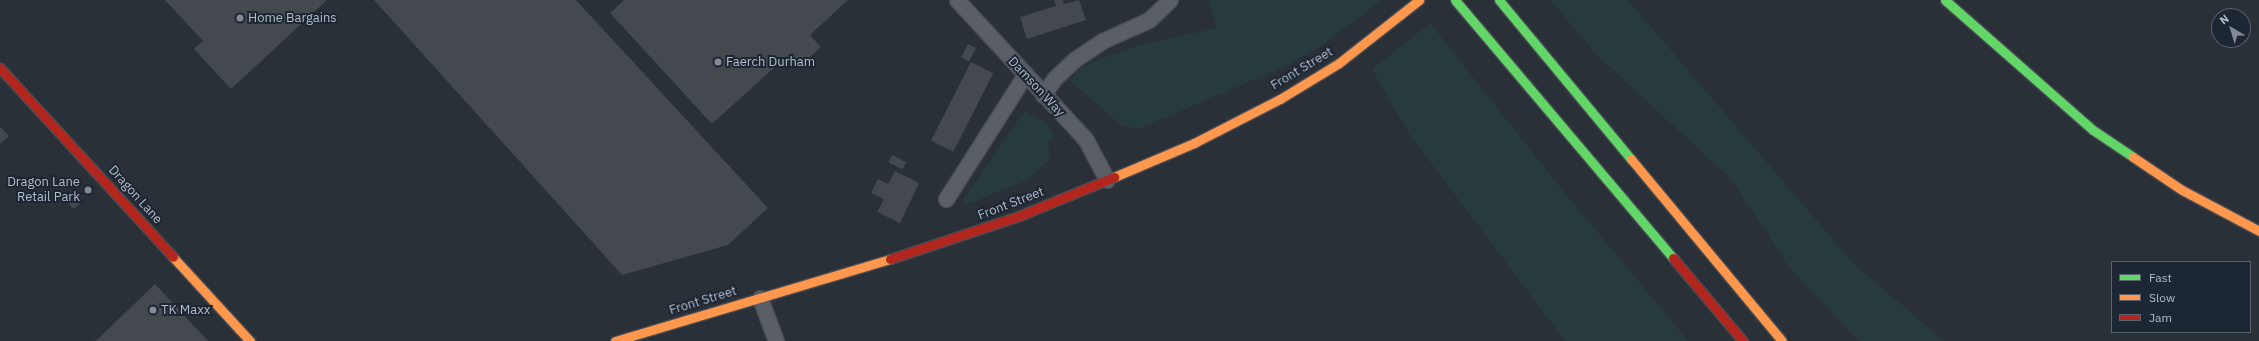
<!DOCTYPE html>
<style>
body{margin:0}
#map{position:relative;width:2259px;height:341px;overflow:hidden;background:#2a3038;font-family:"IBM Plex Sans",sans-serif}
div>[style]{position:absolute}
.green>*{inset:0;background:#273a3e}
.building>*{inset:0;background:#444950;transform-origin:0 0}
.roads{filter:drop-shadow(1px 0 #484c53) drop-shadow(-1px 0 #484c53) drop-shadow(0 1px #484c53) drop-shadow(0 -1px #484c53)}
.street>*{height:15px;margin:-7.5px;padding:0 7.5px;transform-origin:7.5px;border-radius:7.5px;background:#5a5e66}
.fast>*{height:9px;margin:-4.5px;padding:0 4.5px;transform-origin:4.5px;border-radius:4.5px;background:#63d668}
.slow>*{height:9px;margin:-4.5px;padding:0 4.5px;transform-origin:4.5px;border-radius:4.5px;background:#ff974d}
.jam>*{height:9px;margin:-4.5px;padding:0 4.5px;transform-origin:4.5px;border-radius:4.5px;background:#b3261e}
.dots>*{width:11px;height:11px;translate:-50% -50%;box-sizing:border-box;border:2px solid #1d2633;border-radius:50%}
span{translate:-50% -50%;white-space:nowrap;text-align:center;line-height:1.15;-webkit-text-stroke:4px #1d2633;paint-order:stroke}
.poi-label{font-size:13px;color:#b4bcc9}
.left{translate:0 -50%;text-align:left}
.right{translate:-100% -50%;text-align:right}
.street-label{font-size:13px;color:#b4bcc9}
.legend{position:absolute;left:2111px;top:261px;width:140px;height:72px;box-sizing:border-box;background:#1d2633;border:1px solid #59626f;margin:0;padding:5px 7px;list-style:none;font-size:12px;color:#b4bcc9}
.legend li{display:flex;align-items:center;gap:8px;height:20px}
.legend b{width:20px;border:1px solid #59626f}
.north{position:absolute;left:2211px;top:8px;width:40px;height:40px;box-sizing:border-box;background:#1d2633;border:1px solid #59626f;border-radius:50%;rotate:322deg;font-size:11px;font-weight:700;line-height:16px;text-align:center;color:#b4bcc9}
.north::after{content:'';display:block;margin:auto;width:14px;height:18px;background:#848b96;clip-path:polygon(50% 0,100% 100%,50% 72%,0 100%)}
</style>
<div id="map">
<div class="green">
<i style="clip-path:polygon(1208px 0,1382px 0,1315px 50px,1275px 71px,1138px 129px,1121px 125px,1070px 81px,1079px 69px,1097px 60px,1140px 45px,1217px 28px)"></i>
<i style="clip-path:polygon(1550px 0,1628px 0,1853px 263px,1944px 341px,1859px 341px,1788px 266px,1730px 178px,1598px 56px)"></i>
<i style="clip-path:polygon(1430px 23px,1560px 187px,1688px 341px,1565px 341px,1407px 131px,1372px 69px)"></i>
<i style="clip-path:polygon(1024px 112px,1046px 122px,1055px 138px,1048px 140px,1050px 159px,1029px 179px,965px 205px,963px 200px)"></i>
</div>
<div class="building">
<i style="clip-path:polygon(165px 0,327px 0,231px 89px,194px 49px,203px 41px)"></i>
<i style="clip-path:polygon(374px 0,576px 0,768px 208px,728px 245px,622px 275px)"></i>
<i style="clip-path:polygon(624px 0,848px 0,810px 35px,821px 47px,798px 68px,787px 56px,712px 124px,610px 13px)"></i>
<i style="clip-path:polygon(1054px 0,1063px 0,1064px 4px,1079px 0,1086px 20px,1027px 39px,1020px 17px,1056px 6px)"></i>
<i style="left:968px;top:44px;width:9px;height:15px;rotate:27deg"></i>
<i style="left:971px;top:62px;width:25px;height:88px;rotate:27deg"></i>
<i style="clip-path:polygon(0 127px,9px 136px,0 144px)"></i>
<i style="left:892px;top:155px;width:16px;height:8px;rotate:27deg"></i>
<i style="clip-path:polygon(895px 171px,919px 183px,900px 223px,877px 212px,884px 199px,871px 193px,878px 179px,888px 184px)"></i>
<i style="clip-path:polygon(75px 196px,81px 203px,73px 209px,68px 202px)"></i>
<i style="clip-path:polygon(155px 284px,208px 341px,95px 341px,100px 337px)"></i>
</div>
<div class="roads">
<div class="street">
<i style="left:957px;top:0;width:190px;rotate:47.3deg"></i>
<i style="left:1086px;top:140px;width:45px;rotate:62.3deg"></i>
<i style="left:1043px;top:95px;width:21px;rotate:-55deg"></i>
<i style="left:1055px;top:78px;width:26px;rotate:-43deg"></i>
<i style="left:1074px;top:60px;width:34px;rotate:-34deg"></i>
<i style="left:1102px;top:41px;width:51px;rotate:-24.1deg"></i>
<i style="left:1149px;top:20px;width:29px;rotate:-44deg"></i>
<i style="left:946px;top:199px;width:147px;rotate:-57.5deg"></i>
<i style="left:760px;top:298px;width:46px;rotate:69.6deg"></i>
</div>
<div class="fast">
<i style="left:1455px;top:0;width:338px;rotate:49.8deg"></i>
<i style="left:1499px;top:0;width:207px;rotate:50.3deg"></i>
<i style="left:1945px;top:0;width:197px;rotate:41.3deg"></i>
<i style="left:2093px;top:130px;width:48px;rotate:34deg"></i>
</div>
<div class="slow">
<i style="left:2133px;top:157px;width:59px;rotate:34deg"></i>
<i style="left:2182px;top:190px;width:87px;rotate:28deg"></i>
<i style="left:1631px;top:159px;width:236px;rotate:50.3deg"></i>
<i style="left:1114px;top:177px;width:87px;rotate:-23deg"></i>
<i style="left:1194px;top:143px;width:97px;rotate:-27.1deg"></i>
<i style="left:1280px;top:99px;width:69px;rotate:-31.4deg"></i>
<i style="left:1339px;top:63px;width:102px;rotate:-38.2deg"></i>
<i style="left:173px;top:257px;width:114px;rotate:47.5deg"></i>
<i style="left:615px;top:341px;width:287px;rotate:-16.6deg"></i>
</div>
<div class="jam">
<i style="left:0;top:68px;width:256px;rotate:47.5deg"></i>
<i style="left:1673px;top:258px;width:109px;rotate:49.9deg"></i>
<i style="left:890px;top:259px;width:136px;rotate:-18.4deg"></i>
<i style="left:1019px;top:216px;width:103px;rotate:-22.3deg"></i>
</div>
</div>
<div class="dots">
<i style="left:240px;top:18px;background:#848b96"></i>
<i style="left:718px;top:62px;background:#848b96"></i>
<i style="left:88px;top:190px;background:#848b96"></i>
<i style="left:153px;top:310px;background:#848b96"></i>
</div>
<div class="poi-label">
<span class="left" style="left:248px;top:18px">Home Bargains</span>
<span class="left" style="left:726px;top:62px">Faerch Durham</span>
<span class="right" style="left:80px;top:190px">Dragon Lane<br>Retail Park</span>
<span class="left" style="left:161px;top:310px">TK Maxx</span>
</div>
<div class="street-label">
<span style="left:1302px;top:69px;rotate:-31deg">Front Street</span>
<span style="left:1036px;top:87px;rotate:47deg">Damson Way</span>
<span style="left:135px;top:195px;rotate:48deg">Dragon Lane</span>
<span style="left:1011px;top:204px;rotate:-21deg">Front Street</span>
<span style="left:703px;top:301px;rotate:-17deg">Front Street</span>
</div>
<ul class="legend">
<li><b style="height:5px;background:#63d668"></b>Fast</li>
<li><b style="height:5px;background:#ff974d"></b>Slow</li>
<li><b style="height:5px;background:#b3261e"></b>Jam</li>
</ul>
<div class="north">N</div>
</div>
